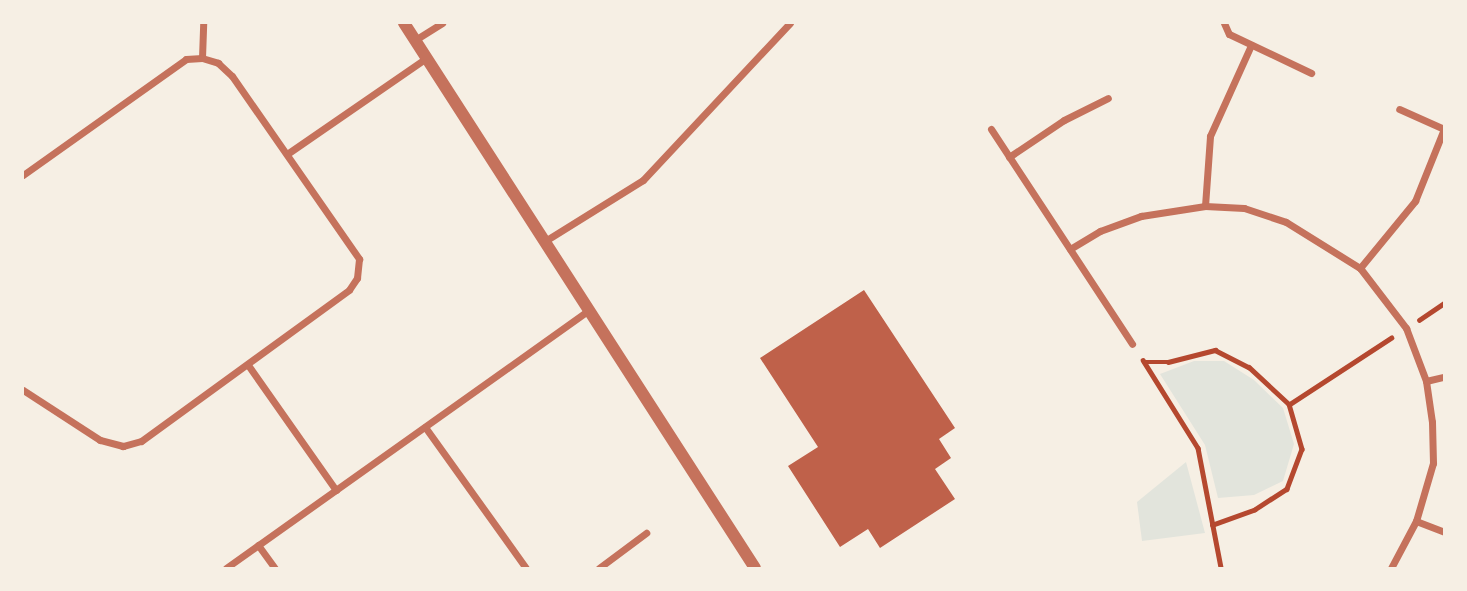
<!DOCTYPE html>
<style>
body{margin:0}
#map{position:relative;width:1467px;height:591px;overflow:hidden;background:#f6efe4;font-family:"Zilla Slab",serif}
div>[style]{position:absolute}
.green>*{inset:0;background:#e2e4dc}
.building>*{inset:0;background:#bf614a}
.path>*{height:4.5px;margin:-2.25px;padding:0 2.25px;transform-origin:2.25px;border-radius:2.25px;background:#b5482f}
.minor>*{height:7px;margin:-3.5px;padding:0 3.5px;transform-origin:3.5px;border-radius:3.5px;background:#c5725c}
.tertiary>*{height:12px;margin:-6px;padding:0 6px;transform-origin:6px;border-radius:6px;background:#c5725c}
span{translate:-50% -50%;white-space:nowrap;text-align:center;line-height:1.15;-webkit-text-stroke:5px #f6efe4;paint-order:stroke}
.frame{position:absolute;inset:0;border:24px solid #f6efe4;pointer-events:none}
</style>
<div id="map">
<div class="green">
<i style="clip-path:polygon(1194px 361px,1224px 361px,1254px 380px,1283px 408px,1294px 444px,1283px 481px,1254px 495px,1218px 498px,1205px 445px,1160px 374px)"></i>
<i style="clip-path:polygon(1186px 462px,1205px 533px,1142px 541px,1137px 502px)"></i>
</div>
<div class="building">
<i style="clip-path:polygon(864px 290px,955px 428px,939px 439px,951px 458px,935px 469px,955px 499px,880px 548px,868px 529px,840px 547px,788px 466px,818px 447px,760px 358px)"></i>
</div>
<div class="path">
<i style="left:1419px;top:320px;width:30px;rotate:-34deg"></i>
<i style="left:1143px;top:360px;width:104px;rotate:58deg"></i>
<i style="left:1198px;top:448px;width:122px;rotate:79.1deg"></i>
<i style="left:1144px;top:362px;width:24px"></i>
<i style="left:1168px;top:362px;width:49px;rotate:-14.3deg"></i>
<i style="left:1215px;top:350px;width:38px;rotate:27deg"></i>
<i style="left:1249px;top:367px;width:54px;rotate:42.8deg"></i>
<i style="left:1289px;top:404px;width:47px;rotate:73.9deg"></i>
<i style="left:1302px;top:449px;width:43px;rotate:110.6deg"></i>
<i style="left:1287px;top:489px;width:38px;rotate:147deg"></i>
<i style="left:1255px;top:510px;width:45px;rotate:160.3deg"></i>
<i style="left:1290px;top:404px;width:121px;rotate:-33.2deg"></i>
</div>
<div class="minor">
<i style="left:1224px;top:23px;width:12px;rotate:66deg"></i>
<i style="left:1229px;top:34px;width:91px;rotate:25.4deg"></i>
<i style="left:415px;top:40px;width:32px;rotate:-32deg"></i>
<i style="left:202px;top:58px;width:35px;rotate:-88deg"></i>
<i style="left:991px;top:129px;width:257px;rotate:56.7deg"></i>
<i style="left:287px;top:154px;width:169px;rotate:-34.6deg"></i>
<i style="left:1009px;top:157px;width:66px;rotate:-33.9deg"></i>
<i style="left:1064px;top:120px;width:49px;rotate:-26.6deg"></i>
<i style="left:23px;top:175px;width:200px;rotate:-35.4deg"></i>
<i style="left:186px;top:59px;width:16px;rotate:-4deg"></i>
<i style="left:202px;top:58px;width:17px;rotate:17deg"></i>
<i style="left:218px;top:63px;width:19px;rotate:43deg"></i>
<i style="left:232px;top:76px;width:223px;rotate:55.2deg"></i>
<i style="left:359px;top:259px;width:19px;rotate:96deg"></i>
<i style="left:357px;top:278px;width:14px;rotate:124deg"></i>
<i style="left:349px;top:290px;width:257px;rotate:144deg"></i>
<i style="left:141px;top:441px;width:19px;rotate:164deg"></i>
<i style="left:123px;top:446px;width:24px;rotate:-165deg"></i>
<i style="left:100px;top:440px;width:92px;rotate:-147deg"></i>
<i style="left:1205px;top:206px;width:70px;rotate:-85.9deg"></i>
<i style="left:1210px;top:136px;width:100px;rotate:-65.7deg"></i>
<i style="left:545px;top:241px;width:115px;rotate:-31.9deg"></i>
<i style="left:643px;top:180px;width:215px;rotate:-46.9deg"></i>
<i style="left:1070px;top:249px;width:35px;rotate:-31deg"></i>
<i style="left:1100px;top:231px;width:44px;rotate:-20.1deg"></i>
<i style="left:1141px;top:216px;width:65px;rotate:-8.9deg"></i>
<i style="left:1205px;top:206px;width:39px;rotate:3deg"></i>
<i style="left:1244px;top:208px;width:44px;rotate:18.4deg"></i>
<i style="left:1286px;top:222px;width:87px;rotate:31.9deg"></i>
<i style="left:1360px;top:268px;width:76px;rotate:52.5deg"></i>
<i style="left:1406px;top:328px;width:57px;rotate:69.3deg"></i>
<i style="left:1426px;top:381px;width:41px;rotate:81.7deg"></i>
<i style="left:1432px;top:422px;width:41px;rotate:88.6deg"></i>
<i style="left:1433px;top:463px;width:60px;rotate:106.3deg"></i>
<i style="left:1416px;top:521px;width:53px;rotate:118deg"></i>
<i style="left:1360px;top:268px;width:87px;rotate:-50.6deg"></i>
<i style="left:1415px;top:201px;width:78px;rotate:-68.1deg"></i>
<i style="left:1444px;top:129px;width:49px;rotate:-156deg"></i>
<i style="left:248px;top:365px;width:153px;rotate:54.9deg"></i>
<i style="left:1426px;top:381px;width:18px;rotate:-13deg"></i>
<i style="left:425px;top:427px;width:173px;rotate:54.4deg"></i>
<i style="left:1416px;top:521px;width:30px;rotate:21deg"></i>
<i style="left:258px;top:545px;width:29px;rotate:54deg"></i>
<i style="left:226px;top:568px;width:445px;rotate:-35.4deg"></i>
<i style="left:599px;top:568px;width:59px;rotate:-36.7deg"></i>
</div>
<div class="tertiary">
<i style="left:404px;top:23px;width:648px;rotate:57.22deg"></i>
</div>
<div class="frame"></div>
</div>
